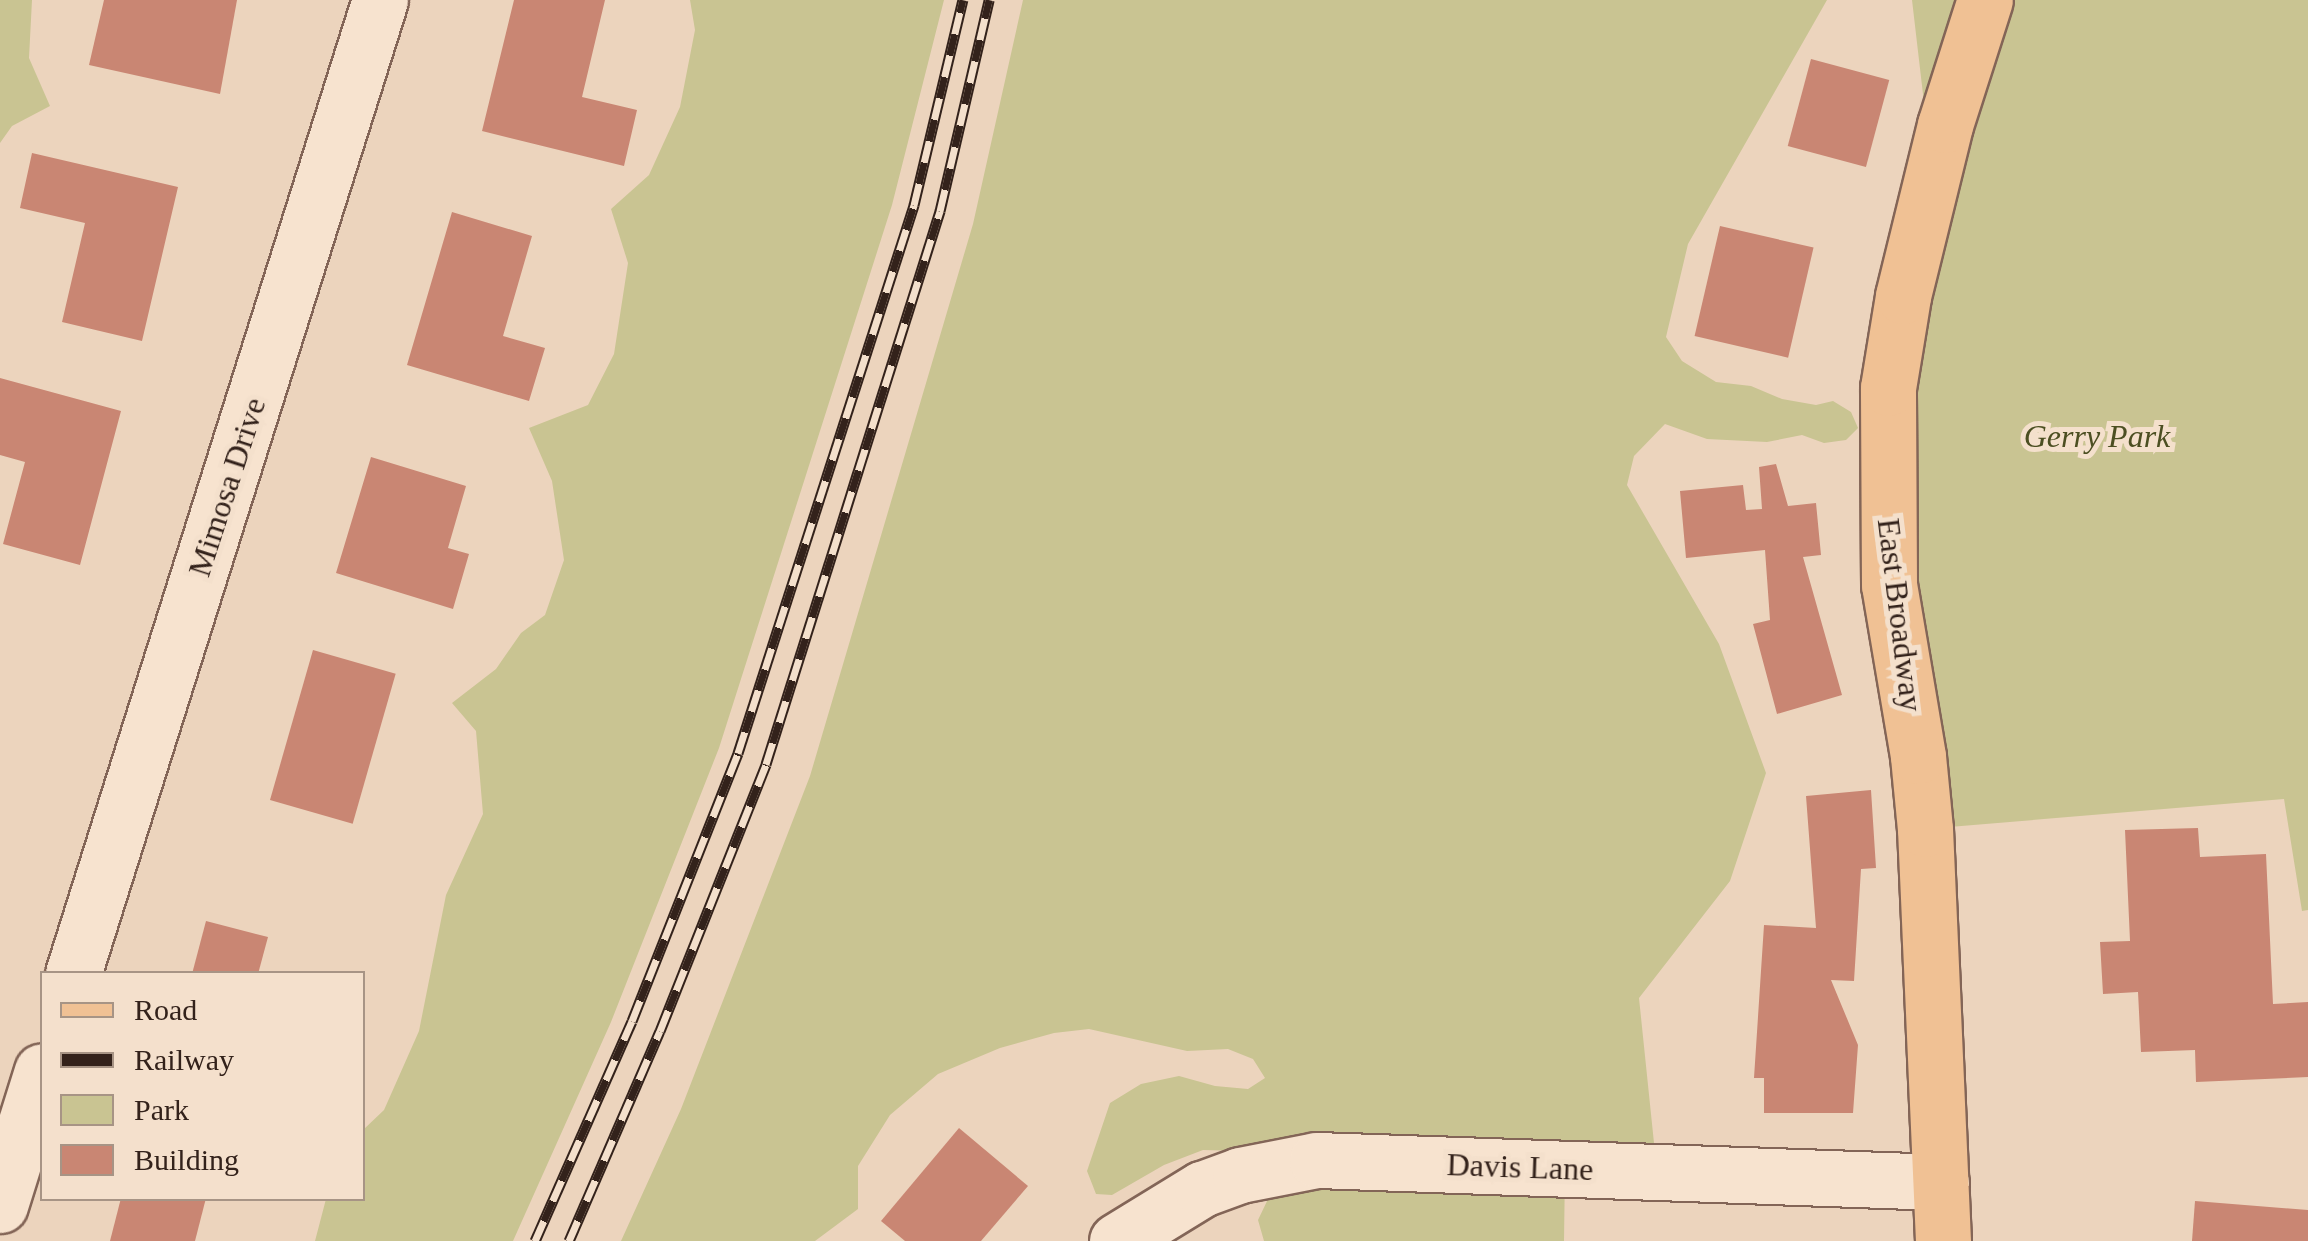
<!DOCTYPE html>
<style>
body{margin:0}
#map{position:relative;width:2308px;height:1241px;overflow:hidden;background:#ecd4bd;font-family:Georgia,serif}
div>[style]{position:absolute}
.green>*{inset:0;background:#c9c492}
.building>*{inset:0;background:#c98673;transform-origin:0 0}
.roads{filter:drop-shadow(2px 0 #836557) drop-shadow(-2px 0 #836557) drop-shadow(0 2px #836557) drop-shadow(0 -2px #836557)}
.minor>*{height:55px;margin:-27.5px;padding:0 27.5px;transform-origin:27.5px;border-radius:27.5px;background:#f7e3cf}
.major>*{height:55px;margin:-27.5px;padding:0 27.5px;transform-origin:27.5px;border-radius:27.5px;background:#f0c194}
.rail>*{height:11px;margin-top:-5.5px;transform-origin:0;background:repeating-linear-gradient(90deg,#f4e0cc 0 22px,#33221b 0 44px);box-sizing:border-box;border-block:2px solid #33221b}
span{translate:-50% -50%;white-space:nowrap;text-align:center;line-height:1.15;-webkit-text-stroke:10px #f4e0cc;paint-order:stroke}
.park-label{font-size:32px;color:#4c4f22;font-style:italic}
.street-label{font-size:32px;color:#33221b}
.legend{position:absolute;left:40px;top:971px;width:325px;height:230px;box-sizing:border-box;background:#f4e0cc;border:2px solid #a79485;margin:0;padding:12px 18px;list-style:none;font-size:30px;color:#33221b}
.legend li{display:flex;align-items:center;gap:20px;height:50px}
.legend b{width:50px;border:2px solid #a79485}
</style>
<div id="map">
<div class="green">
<i style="clip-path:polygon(0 0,32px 0,29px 58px,50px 106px,12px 126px,0 143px)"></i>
<i style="clip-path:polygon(690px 0,944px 0,892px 205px,719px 748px,611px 1022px,513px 1241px,315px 1241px,326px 1199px,362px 1198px,363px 1130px,384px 1110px,419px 1031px,446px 895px,483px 814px,476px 731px,452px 703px,496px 669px,521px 633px,545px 615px,564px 560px,552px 481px,529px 428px,588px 405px,614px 354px,628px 263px,611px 209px,649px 175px,680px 107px,695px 30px)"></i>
<i style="clip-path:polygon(1023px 0,1827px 0,1688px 244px,1666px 337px,1682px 361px,1716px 382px,1751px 386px,1782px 399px,1816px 405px,1833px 401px,1851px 412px,1858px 428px,1846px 440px,1824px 443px,1802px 435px,1767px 442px,1707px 439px,1665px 424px,1634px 456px,1627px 485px,1719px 644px,1766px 773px,1730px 881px,1639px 998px,1657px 1172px,1565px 1169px,1564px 1241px,1264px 1241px,1258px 1220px,1269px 1197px,1299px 1175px,1297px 1140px,1264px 1142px,1242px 1151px,1203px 1150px,1164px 1165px,1112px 1195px,1096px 1194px,1087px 1171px,1110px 1103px,1141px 1084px,1179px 1076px,1215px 1086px,1248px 1089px,1265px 1078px,1253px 1059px,1228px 1049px,1187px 1051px,1089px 1029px,1054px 1033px,1000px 1048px,938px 1074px,890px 1115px,858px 1166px,858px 1209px,815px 1241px,621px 1241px,681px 1109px,810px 776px,973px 224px)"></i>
<i style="clip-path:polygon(1912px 0,2308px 0,2308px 910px,2302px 911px,2284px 799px,1925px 829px,1889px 585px,1926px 120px)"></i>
</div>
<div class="building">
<i style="clip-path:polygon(104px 0,237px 0,220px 94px,89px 65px)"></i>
<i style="clip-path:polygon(514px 0,605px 0,582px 97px,637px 110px,624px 166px,482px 131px)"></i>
<i style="left:1811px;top:59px;width:81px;height:90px;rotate:15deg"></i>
<i style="clip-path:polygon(32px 153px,178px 187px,142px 341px,62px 322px,85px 223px,20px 208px)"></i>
<i style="clip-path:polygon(452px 212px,532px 236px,503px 336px,545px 348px,529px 401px,407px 365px)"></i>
<i style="left:1720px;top:226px;width:96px;height:113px;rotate:13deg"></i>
<i style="clip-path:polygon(0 378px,121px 411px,80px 565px,3px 544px,25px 462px,0 455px)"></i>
<i style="clip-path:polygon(371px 457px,466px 486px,448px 548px,469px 554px,453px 609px,336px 573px)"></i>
<i style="clip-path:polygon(1776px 464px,1788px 506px,1816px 503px,1821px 555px,1803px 557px,1842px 695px,1777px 714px,1753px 624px,1770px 620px,1765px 550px,1686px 558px,1680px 491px,1743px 485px,1746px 510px,1762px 509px,1759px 467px)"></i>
<i style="left:313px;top:650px;width:86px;height:156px;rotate:16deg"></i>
<i style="clip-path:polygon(1871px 790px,1876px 868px,1861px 869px,1854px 981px,1831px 980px,1858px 1045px,1853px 1113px,1764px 1113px,1764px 1078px,1754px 1078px,1764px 925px,1816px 928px,1806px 796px)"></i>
<i style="clip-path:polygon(2198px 828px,2200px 857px,2266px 854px,2273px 1004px,2308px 1002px,2308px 1077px,2196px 1082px,2195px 1050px,2141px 1052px,2138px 992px,2103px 994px,2100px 942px,2130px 941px,2125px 830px)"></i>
<i style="clip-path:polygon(206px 921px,268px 937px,258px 974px,192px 974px)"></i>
<i style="clip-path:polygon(959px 1128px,1028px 1186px,981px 1241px,905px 1241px,881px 1221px)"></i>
<i style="clip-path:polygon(121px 1198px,206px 1198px,195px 1241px,110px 1241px)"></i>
<i style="clip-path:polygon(2195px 1201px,2308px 1210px,2308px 1241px,2192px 1241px)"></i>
</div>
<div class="roads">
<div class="minor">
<i style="left:73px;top:974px;width:1021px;rotate:-72.51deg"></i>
<i style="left:0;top:1205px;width:140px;rotate:-72.6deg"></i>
<i style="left:1117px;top:1241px;width:100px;rotate:-31.5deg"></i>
<i style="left:1202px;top:1189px;width:40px;rotate:-20.2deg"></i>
<i style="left:1240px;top:1175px;width:78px;rotate:-11deg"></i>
<i style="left:1317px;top:1160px;width:624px;rotate:2.02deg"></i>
</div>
<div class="major">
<i style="left:1943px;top:1241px;width:412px;rotate:-92.5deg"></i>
<i style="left:1925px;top:829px;width:73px;rotate:-95.5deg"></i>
<i style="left:1918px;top:756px;width:173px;rotate:-99.6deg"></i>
<i style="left:1889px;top:585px;width:197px;rotate:-90.3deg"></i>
<i style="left:1888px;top:388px;width:93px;rotate:-80.7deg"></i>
<i style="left:1903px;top:296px;width:176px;rotate:-76.2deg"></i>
<i style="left:1945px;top:125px;width:131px;rotate:-72.3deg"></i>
</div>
</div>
<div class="rail">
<i style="left:535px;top:1241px;width:240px;rotate:-66.2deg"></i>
<i style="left:632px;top:1021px;width:288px;rotate:-68.4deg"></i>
<i style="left:738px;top:753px;width:576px;rotate:-72.19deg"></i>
<i style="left:914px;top:205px;width:211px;rotate:-76.6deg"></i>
<i style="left:569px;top:1241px;width:229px;rotate:-66.6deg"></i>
<i style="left:660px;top:1031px;width:287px;rotate:-68.3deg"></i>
<i style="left:766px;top:764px;width:580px;rotate:-72.53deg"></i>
<i style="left:940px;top:211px;width:217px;rotate:-76.9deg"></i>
</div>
<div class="park-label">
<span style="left:2097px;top:436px">Gerry Park</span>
</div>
<div class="street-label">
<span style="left:227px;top:487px;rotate:-72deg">Mimosa Drive</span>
<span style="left:1900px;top:615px;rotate:83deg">East Broadway</span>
<span style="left:1520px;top:1167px;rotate:2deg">Davis Lane</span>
</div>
<ul class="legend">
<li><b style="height:12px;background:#f0c194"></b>Road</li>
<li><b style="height:12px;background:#33221b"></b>Railway</li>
<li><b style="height:28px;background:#c9c492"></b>Park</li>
<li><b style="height:28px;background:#c98673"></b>Building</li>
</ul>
</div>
